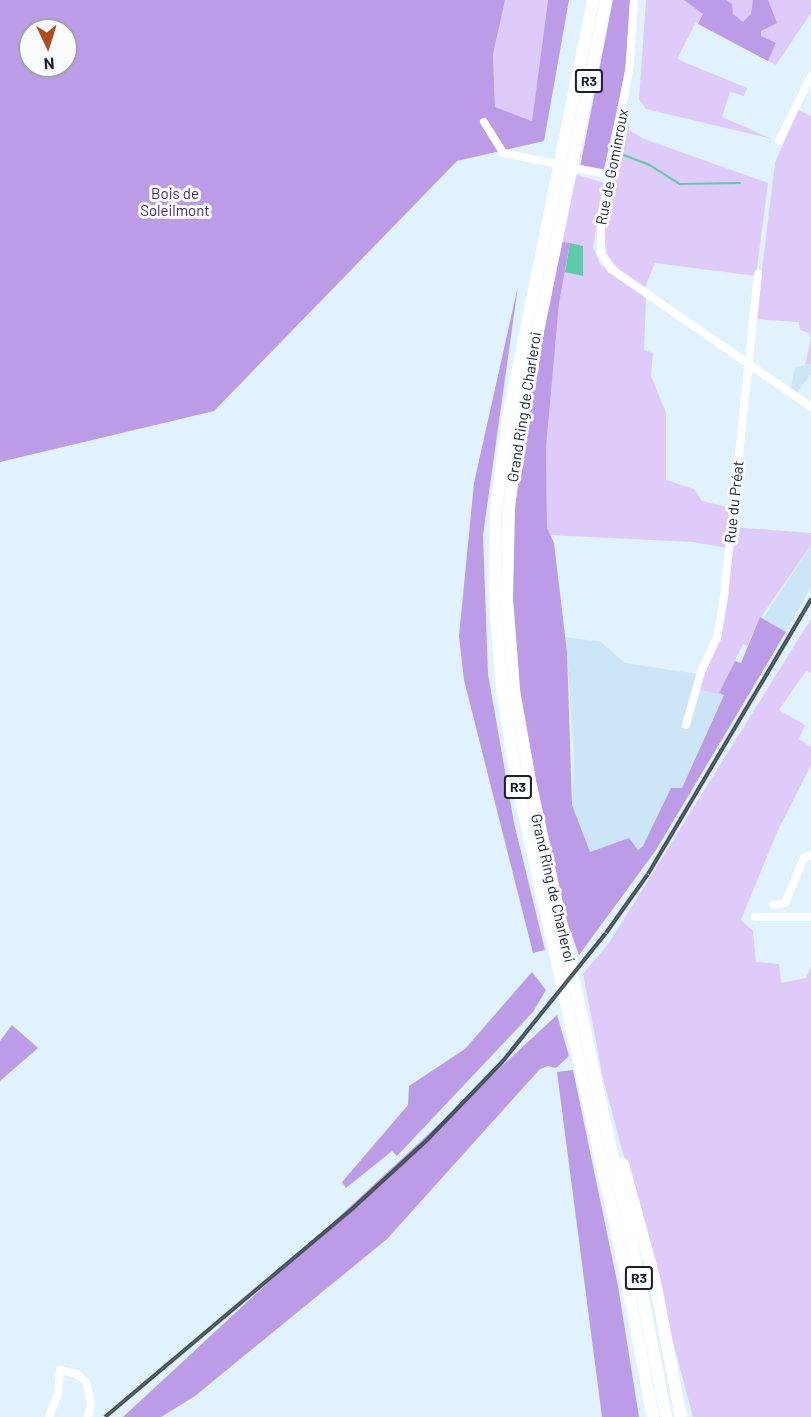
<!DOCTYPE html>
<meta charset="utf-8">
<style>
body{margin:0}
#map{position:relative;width:811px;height:1417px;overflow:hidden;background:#dff2fe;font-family:Barlow,sans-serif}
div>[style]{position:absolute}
.built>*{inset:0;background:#cde6f7}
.green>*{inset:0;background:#decbfa}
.forest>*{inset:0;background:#bc9ce7}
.water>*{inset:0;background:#60cbab}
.stream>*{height:1.5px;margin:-0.75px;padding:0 0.75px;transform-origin:0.75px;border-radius:0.75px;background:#60cbab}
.minor>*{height:8px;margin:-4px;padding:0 4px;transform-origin:4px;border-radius:4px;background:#fff}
.highway>*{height:12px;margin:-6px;padding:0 6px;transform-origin:6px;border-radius:6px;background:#fff}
.rail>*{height:4px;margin-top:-2px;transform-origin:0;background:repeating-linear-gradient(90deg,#f9fcff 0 4.5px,#454e55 0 9px);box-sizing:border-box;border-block:2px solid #454e55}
span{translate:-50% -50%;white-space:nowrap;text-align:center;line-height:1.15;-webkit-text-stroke:6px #f9fcff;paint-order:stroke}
.shield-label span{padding:2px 4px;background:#f9fcff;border:2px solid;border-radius:4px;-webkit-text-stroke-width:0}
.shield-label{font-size:14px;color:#1a2025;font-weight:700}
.street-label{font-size:15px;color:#1a2025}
.park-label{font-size:15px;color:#4a1e74}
.north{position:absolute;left:18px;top:18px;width:60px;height:60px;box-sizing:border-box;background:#f9fcff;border:2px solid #a0a4a8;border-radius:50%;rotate:176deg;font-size:16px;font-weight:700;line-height:24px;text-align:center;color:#1a2025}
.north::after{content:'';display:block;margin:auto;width:21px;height:27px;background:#b04b1b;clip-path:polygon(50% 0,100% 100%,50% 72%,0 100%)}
</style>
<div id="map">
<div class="built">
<i style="clip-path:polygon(811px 364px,811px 374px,795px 395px,790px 392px,795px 367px)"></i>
<i style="clip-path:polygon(811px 545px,811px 587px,786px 632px,763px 619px)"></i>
<i style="clip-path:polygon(566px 637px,601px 642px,625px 663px,698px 674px,696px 689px,724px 694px,682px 788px,671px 788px,650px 837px,638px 850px,605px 847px,590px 852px,580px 829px,572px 805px,574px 757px)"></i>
</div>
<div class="green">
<i style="clip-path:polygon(505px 0,548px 0,532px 121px,495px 107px,493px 55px)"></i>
<i style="clip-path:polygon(646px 0,811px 0,811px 13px,776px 65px,696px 22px,677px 59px,747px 88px,744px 96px,730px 92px,722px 117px,772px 139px,646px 109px,639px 99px)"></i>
<i style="clip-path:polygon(798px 110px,811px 116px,811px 364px,805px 365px,811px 338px,809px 333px,800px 330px,799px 322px,756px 319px,775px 163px)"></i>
<i style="clip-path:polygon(627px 113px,629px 130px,644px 139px,768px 183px,756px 276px,655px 263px,645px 287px,619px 269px,607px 255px,603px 228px)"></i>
<i style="clip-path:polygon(578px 175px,604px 183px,593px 247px,600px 264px,646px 298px,644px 350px,653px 353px,651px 376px,666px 413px,666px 480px,694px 489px,702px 501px,731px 508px,727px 548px,693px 542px,550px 535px,547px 528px,546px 448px,559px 304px,570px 244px,562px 242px,574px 176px)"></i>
<i style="clip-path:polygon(733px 527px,811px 533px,811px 545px,760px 618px,747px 646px,743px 644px,719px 694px,696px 689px,719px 633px)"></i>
<i style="clip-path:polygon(811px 619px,811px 673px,806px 671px,779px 710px,805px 725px,799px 739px,811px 747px,811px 765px,777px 832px,741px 920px,753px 931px,756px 962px,779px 964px,781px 983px,806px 978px,811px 967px,811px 1417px,693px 1417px,603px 1078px,583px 974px,609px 943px)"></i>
</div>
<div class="forest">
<i style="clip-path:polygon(evenodd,0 0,505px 0,493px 55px,495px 107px,532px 121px,548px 0,569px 0,544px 141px,457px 161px,214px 411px,0 462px,0 0,30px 30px,66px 30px,66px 66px,30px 66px,30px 30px)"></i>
<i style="clip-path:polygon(613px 0,630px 0,625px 72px,603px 174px,580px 167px)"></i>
<i style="clip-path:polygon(684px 0,726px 0,732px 4px,733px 14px,743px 22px,751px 14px,753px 0,768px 0,777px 23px,761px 31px,761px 36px,776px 43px,768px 61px,698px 24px,703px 14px)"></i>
<i style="clip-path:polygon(562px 242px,570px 243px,559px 304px,546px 448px,547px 528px,554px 543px,567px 652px,572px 805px,590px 852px,629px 838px,638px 850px,643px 846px,671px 788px,682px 788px,724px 695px,719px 693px,735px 661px,741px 663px,760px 617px,786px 632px,656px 850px,579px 955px,564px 913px,514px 690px,510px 565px,520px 434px)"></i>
<i style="clip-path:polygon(518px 286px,483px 535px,488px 674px,514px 823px,545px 950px,533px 953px,464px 680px,459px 636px,474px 483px)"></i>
<i style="clip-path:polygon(532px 972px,546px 990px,533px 1012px,397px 1156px,392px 1151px,346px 1188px,342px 1182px,408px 1105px,409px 1086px,465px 1049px)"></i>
<i style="clip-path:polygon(557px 1015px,569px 1056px,556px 1068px,548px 1066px,540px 1069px,387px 1239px,195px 1396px,161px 1417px,123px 1417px)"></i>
<i style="clip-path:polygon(12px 1025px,38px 1048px,0 1081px,0 1041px)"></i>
<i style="clip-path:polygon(573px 1070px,618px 1286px,639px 1417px,602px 1417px,557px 1072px)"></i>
</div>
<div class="water">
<i style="clip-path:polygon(570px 243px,583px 246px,583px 276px,565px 272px)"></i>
</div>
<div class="stream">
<i style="left:624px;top:155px;width:26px;rotate:21deg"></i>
<i style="left:648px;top:164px;width:38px;rotate:32deg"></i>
<i style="left:680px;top:184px;width:60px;rotate:-1deg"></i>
</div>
<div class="minor">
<i style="left:634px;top:0;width:65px;rotate:93.5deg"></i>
<i style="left:630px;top:65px;width:158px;rotate:100.6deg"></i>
<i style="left:601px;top:220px;width:32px;rotate:90deg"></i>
<i style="left:601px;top:252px;width:20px;rotate:60deg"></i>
<i style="left:611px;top:269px;width:243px;rotate:34.6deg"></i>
<i style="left:484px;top:122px;width:36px;rotate:58deg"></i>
<i style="left:503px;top:153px;width:109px;rotate:11.6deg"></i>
<i style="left:779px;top:141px;width:72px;rotate:-63.8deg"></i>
<i style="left:686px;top:725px;width:55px;rotate:-74.2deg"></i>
<i style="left:701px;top:672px;width:38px;rotate:-65deg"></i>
<i style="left:717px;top:638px;width:42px;rotate:-80.3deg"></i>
<i style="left:724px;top:597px;width:325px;rotate:-84deg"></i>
<i style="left:773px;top:905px;width:12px;rotate:-9deg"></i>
<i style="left:785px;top:903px;width:49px;rotate:-67.1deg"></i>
<i style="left:804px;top:858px;width:8px;rotate:-23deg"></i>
<i style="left:755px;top:917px;width:56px"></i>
<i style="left:49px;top:1417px;width:25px;rotate:-69deg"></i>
<i style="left:58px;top:1394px;width:24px;rotate:-85deg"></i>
<i style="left:60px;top:1370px;width:17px;rotate:13deg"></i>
<i style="left:77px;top:1374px;width:12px;rotate:42deg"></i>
<i style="left:86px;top:1382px;width:23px;rotate:77deg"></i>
<i style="left:91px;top:1404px;width:13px;rotate:103deg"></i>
</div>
<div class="highway">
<i style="left:593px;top:0;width:426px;rotate:101.5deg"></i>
<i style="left:508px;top:417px;width:93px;rotate:97.4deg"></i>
<i style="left:496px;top:509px;width:91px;rotate:90.6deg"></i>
<i style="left:495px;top:600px;width:90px;rotate:85.6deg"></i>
<i style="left:502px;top:690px;width:93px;rotate:80.7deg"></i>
<i style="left:517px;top:782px;width:475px;rotate:77.5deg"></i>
<i style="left:620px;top:1246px;width:174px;rotate:79.1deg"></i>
<i style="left:606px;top:0;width:428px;rotate:101.6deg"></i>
<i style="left:520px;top:419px;width:91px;rotate:97deg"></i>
<i style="left:509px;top:509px;width:89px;rotate:91.3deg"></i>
<i style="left:507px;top:598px;width:92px;rotate:85.6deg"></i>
<i style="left:514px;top:690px;width:92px;rotate:80deg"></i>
<i style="left:530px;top:781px;width:473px;rotate:77.6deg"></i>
<i style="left:632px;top:1243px;width:177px;rotate:78.9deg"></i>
<i style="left:623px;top:1164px;width:121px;rotate:74.7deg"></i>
<i style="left:655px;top:1281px;width:138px;rotate:79.2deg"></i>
</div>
<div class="rail">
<i style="left:105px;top:1417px;width:323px;rotate:-40.1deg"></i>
<i style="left:352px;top:1209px;width:102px;rotate:-42.6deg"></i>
<i style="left:427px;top:1140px;width:110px;rotate:-46.1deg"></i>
<i style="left:503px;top:1061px;width:164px;rotate:-51.2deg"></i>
<i style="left:606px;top:933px;width:72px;rotate:-54.6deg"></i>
<i style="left:648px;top:874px;width:320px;rotate:-59.3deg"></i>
</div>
<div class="shield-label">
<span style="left:589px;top:81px">R3</span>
<span style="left:518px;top:787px">R3</span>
<span style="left:639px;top:1278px">R3</span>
</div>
<div class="street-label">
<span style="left:612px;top:167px;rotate:-79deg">Rue de Gominroux</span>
<span style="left:524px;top:407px;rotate:-81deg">Grand Ring de Charleroi</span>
<span style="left:734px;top:502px;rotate:-84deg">Rue du Préat</span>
<span style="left:553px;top:888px;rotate:77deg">Grand Ring de Charleroi</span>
</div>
<div class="park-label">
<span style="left:175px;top:202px">Bois de<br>Soleilmont</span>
</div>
<div class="north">N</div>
</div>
